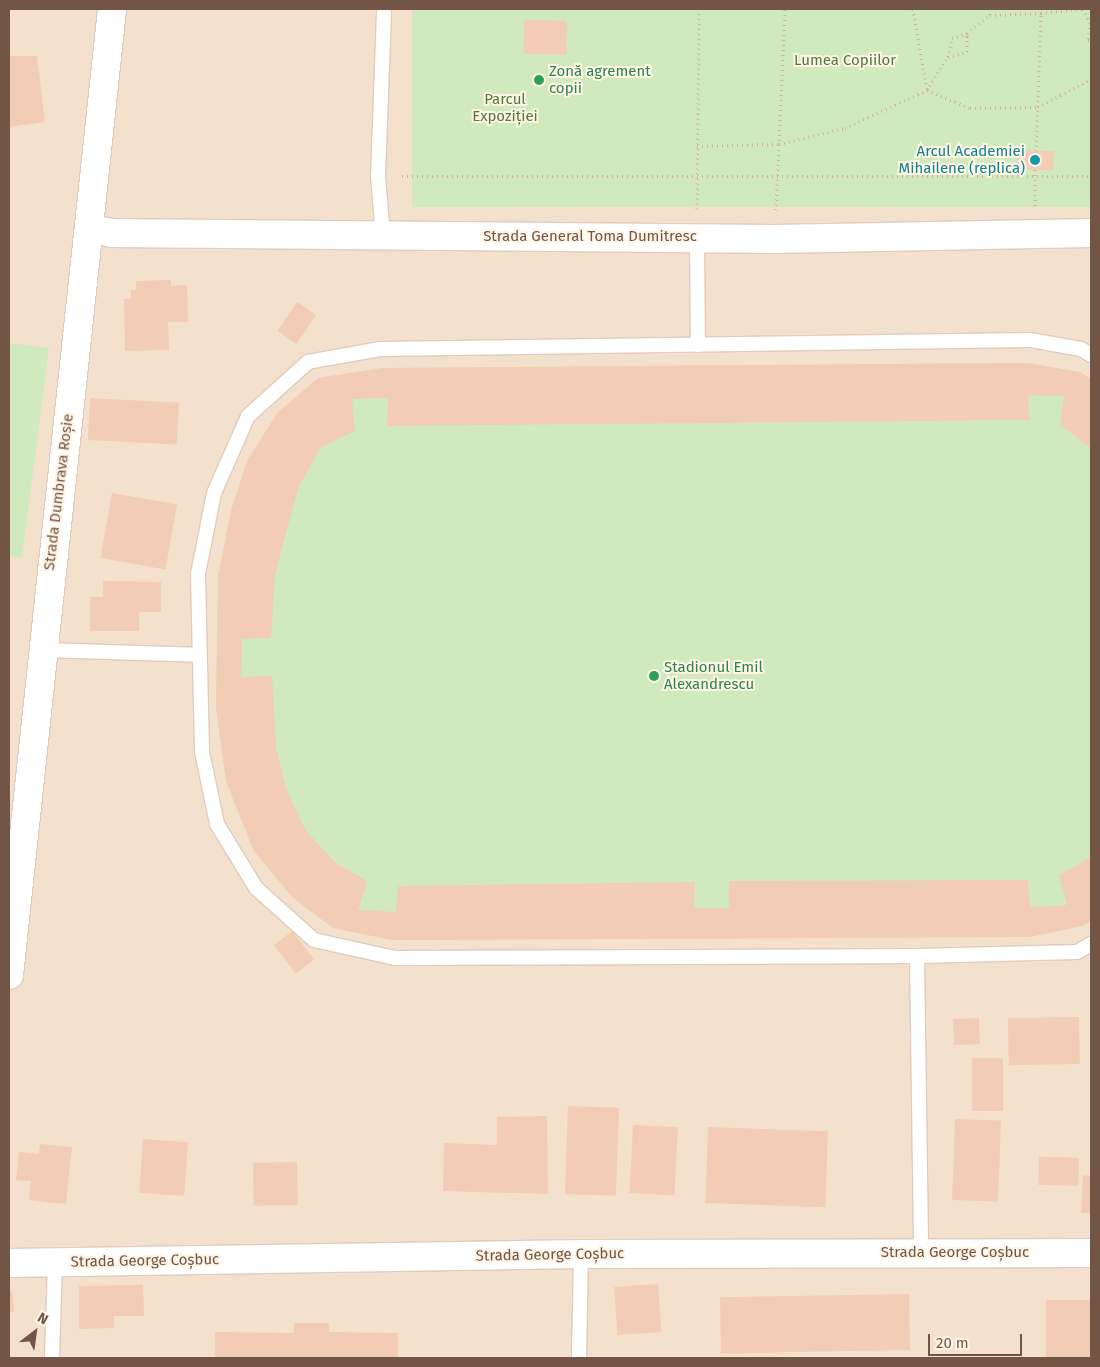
<!DOCTYPE html>
<meta charset="utf-8">
<style>
body{margin:0}
#map{position:relative;width:1100px;height:1367px;overflow:hidden;background:#fdf0de;font-family:"Fira Sans",sans-serif}
div>[style]{position:absolute}
.residential>*{inset:0;background:#f4e1cd;transform-origin:0 0}
.green>*{inset:0;background:#d0eabd;transform-origin:0 0}
.building>*{inset:0;background:#f2ccb5;transform-origin:0 0}
.path>*{height:3px;margin-top:-1.5px;transform-origin:0;background:repeating-linear-gradient(90deg,#d7af99 0 1px,transparent 0 5px)}
.roads{filter:drop-shadow(1px 0 #e0cbba) drop-shadow(-1px 0 #e0cbba) drop-shadow(0 1px #e0cbba) drop-shadow(0 -1px #e0cbba)}
.lane>*{height:14px;margin:-7px;padding:0 7px;transform-origin:7px;border-radius:7px;background:#fff}
.street>*{height:28px;margin:-14px;padding:0 14px;transform-origin:14px;border-radius:14px;background:#fff}
.dots>*{width:14px;height:14px;translate:-50% -50%;box-sizing:border-box;border:2px solid #fff4e5;border-radius:50%}
span{translate:-50% -50%;white-space:nowrap;text-align:center;line-height:1.15;-webkit-text-stroke:4px #fff4e5;paint-order:stroke}
.park-label{font-size:15px;color:#51793e}
.leisure-label{font-size:15px;color:#27864d}
.left{translate:0 -50%;text-align:left}
.culture-label{font-size:15px;color:#0d838f}
.right{translate:-100% -50%;text-align:right}
.street-label{font-size:15px;color:#735546}
.frame{position:absolute;inset:0;border:10px solid #735546;pointer-events:none}
.north{position:absolute;left:10px;top:1307px;width:50px;height:50px;-webkit-text-stroke:4px #fff4e5;paint-order:stroke;rotate:30deg;font-size:14px;font-weight:700;line-height:20px;text-align:center;color:#735546}
.north::after{content:'';display:block;margin:auto;width:18px;height:22px;background:#735546;clip-path:polygon(50% 0,100% 100%,50% 72%,0 100%)}
.scale{position:absolute;left:928px;top:1334px;width:94px;height:22px;box-sizing:border-box;border:2px solid #735546;border-top:0;padding-left:6px;font-size:15px;line-height:18px;white-space:nowrap;color:#735546;-webkit-text-stroke:4px #fff4e5;paint-order:stroke}
</style>
<div id="map">
<div class="residential">
<i style="left:9px;top:9px;width:1082px;height:1349px"></i>
</div>
<div class="green">
<i style="left:412px;top:9px;width:679px;height:198px"></i>
<i style="clip-path:polygon(9px 343px,49px 348px,22px 558px,9px 556px)"></i>
<i style="clip-path:polygon(1027px 363px,1080px 372px,1091px 379px,1091px 921px,1082px 926px,1029px 937px,392px 940px,333px 928px,292px 897px,254px 851px,226px 781px,216px 707px,218px 577px,318px 378px,383px 368px)"></i>
</div>
<div class="building">
<i style="left:524px;top:20px;width:43px;height:34px;rotate:1deg"></i>
<i style="clip-path:polygon(9px 56px,37px 56px,45px 122px,9px 127px)"></i>
<i style="left:1018px;top:150px;width:36px;height:19px;rotate:2deg"></i>
<i style="clip-path:polygon(171px 280px,171px 286px,187px 285px,188px 322px,168px 322px,169px 350px,125px 351px,124px 299px,131px 299px,131px 290px,136px 290px,136px 281px)"></i>
<i style="left:297px;top:302px;width:23px;height:35px;rotate:34deg"></i>
<i style="clip-path:polygon(1027px 363px,1080px 372px,1091px 379px,1091px 448px,1060px 425px,1064px 396px,1028px 395px,1029px 420px,387px 426px,388px 398px,352px 399px,355px 431px,321px 447px,298px 488px,275px 574px,271px 638px,242px 639px,241px 677px,272px 676px,276px 747px,286px 789px,306px 831px,336px 863px,367px 881px,358px 910px,396px 912px,398px 886px,695px 882px,694px 908px,729px 908px,729px 881px,1028px 880px,1030px 907px,1067px 905px,1059px 875px,1091px 857px,1091px 921px,1082px 926px,1029px 937px,392px 940px,333px 928px,292px 897px,254px 851px,226px 781px,216px 707px,218px 577px,231px 510px,247px 461px,277px 413px,318px 378px,383px 368px)"></i>
<i style="left:90px;top:398px;width:89px;height:42px;rotate:3deg"></i>
<i style="left:112px;top:493px;width:66px;height:66px;rotate:10deg"></i>
<i style="clip-path:polygon(103px 581px,161px 582px,161px 612px,139px 612px,139px 631px,90px 631px,90px 597px,103px 597px)"></i>
<i style="left:292px;top:931px;width:36px;height:23px;rotate:52deg"></i>
<i style="left:1079px;top:1017px;width:47px;height:71px;rotate:89deg"></i>
<i style="left:979px;top:1018px;width:26px;height:26px;rotate:88deg"></i>
<i style="left:972px;top:1058px;width:31px;height:53px"></i>
<i style="left:568px;top:1106px;width:51px;height:88px;rotate:2deg"></i>
<i style="clip-path:polygon(547px 1116px,548px 1194px,443px 1191px,444px 1143px,497px 1145px,497px 1117px)"></i>
<i style="left:955px;top:1119px;width:46px;height:81px;rotate:2deg"></i>
<i style="left:633px;top:1125px;width:45px;height:68px;rotate:3deg"></i>
<i style="left:708px;top:1127px;width:120px;height:76px;rotate:2deg"></i>
<i style="left:143px;top:1139px;width:45px;height:54px;rotate:4deg"></i>
<i style="clip-path:polygon(40px 1144px,72px 1147px,66px 1204px,29px 1200px,31px 1181px,16px 1180px,19px 1152px,39px 1154px)"></i>
<i style="left:1039px;top:1157px;width:40px;height:28px;rotate:1deg"></i>
<i style="left:297px;top:1162px;width:43px;height:44px;rotate:89deg"></i>
<i style="clip-path:polygon(1083px 1175px,1091px 1176px,1091px 1213px,1081px 1213px)"></i>
<i style="left:658px;top:1284px;width:48px;height:44px;rotate:86deg"></i>
<i style="clip-path:polygon(143px 1285px,144px 1316px,114px 1316px,114px 1328px,79px 1329px,79px 1286px)"></i>
<i style="clip-path:polygon(9px 1291px,12px 1291px,14px 1312px,9px 1312px)"></i>
<i style="left:909px;top:1294px;width:56px;height:189px;rotate:89deg"></i>
<i style="left:1046px;top:1300px;width:45px;height:58px"></i>
<i style="clip-path:polygon(294px 1323px,329px 1323px,329px 1332px,398px 1333px,398px 1358px,215px 1358px,215px 1332px,294px 1333px)"></i>
</div>
<div class="path">
<i style="left:913px;top:9px;width:82px;rotate:80.2deg"></i>
<i style="left:927px;top:90px;width:47px;rotate:22.7deg"></i>
<i style="left:970px;top:108px;width:68px;rotate:-0.8deg"></i>
<i style="left:1038px;top:107px;width:60px;rotate:-27.8deg"></i>
<i style="left:990px;top:9px;width:6px;rotate:90deg"></i>
<i style="left:990px;top:15px;width:51px;rotate:-2.2deg"></i>
<i style="left:1083px;top:9px;width:16px;rotate:63deg"></i>
<i style="left:1090px;top:23px;width:17px;rotate:97deg"></i>
<i style="left:1088px;top:40px;width:3px"></i>
<i style="left:948px;top:57px;width:20px;rotate:-15deg"></i>
<i style="left:967px;top:52px;width:19px;rotate:-90deg"></i>
<i style="left:697px;top:146px;width:82px;rotate:-1.4deg"></i>
<i style="left:779px;top:144px;width:68px;rotate:-13.6deg"></i>
<i style="left:845px;top:128px;width:90px;rotate:-24.9deg"></i>
<i style="left:927px;top:90px;width:39px;rotate:-58deg"></i>
<i style="left:948px;top:57px;width:19px;rotate:-78deg"></i>
<i style="left:952px;top:38px;width:16px;rotate:-18deg"></i>
<i style="left:967px;top:33px;width:29px;rotate:-38deg"></i>
<i style="left:1036px;top:151px;width:138px;rotate:-87.9deg"></i>
<i style="left:1041px;top:13px;width:42px;rotate:-5.4deg"></i>
<i style="left:402px;top:176px;width:689px"></i>
<i style="left:1035px;top:206px;width:37px;rotate:-90deg"></i>
<i style="left:697px;top:209px;width:200px;rotate:-89.4deg"></i>
<i style="left:776px;top:210px;width:201px;rotate:-87.4deg"></i>
</div>
<div class="roads">
<div class="lane">
<i style="left:383px;top:236px;width:60px;rotate:-94.8deg"></i>
<i style="left:378px;top:176px;width:167px;rotate:-87.9deg"></i>
<i style="left:697px;top:238px;width:107px;rotate:89.5deg"></i>
<i style="left:1091px;top:355px;width:12px;rotate:-149deg"></i>
<i style="left:1081px;top:349px;width:52px;rotate:-170deg"></i>
<i style="left:1030px;top:340px;width:650px;rotate:179.21deg"></i>
<i style="left:380px;top:349px;width:73px;rotate:169.8deg"></i>
<i style="left:308px;top:362px;width:81px;rotate:138deg"></i>
<i style="left:248px;top:416px;width:84px;rotate:113.8deg"></i>
<i style="left:214px;top:493px;width:83px;rotate:101.2deg"></i>
<i style="left:198px;top:574px;width:178px;rotate:88.7deg"></i>
<i style="left:202px;top:752px;width:74px;rotate:78.2deg"></i>
<i style="left:217px;top:824px;width:75px;rotate:58.6deg"></i>
<i style="left:256px;top:888px;width:78px;rotate:41.9deg"></i>
<i style="left:314px;top:940px;width:83px;rotate:12.5deg"></i>
<i style="left:395px;top:958px;width:522px;rotate:-0.22deg"></i>
<i style="left:917px;top:956px;width:160px;rotate:-1.4deg"></i>
<i style="left:1077px;top:952px;width:16px;rotate:-30deg"></i>
<i style="left:42px;top:650px;width:156px;rotate:1.8deg"></i>
<i style="left:917px;top:956px;width:297px;rotate:89.2deg"></i>
<i style="left:52px;top:1358px;width:96px;rotate:-88.2deg"></i>
<i style="left:579px;top:1358px;width:104px;rotate:-88.9deg"></i>
</div>
<div class="street">
<i style="left:90px;top:229px;width:22px;rotate:10deg"></i>
<i style="left:112px;top:233px;width:663px;rotate:0.52deg"></i>
<i style="left:775px;top:239px;width:316px;rotate:-1.1deg"></i>
<i style="left:9px;top:975px;width:971px;rotate:-83.91deg"></i>
<i style="left:9px;top:1263px;width:572px;rotate:-0.9deg"></i>
<i style="left:581px;top:1254px;width:510px;rotate:-0.11deg"></i>
</div>
</div>
<div class="dots">
<i style="left:539px;top:80px;background:#2e9e5b"></i>
<i style="left:1035px;top:160px;background:#0f9aa8"></i>
<i style="left:654px;top:676px;background:#2e9e5b"></i>
</div>
<div class="park-label">
<span style="left:845px;top:61px">Lumea Copiilor</span>
<span style="left:505px;top:108px">Parcul<br>Expoziției</span>
</div>
<div class="leisure-label">
<span class="left" style="left:549px;top:80px">Zonă agrement<br>copii</span>
<span class="left" style="left:664px;top:676px">Stadionul Emil<br>Alexandrescu</span>
</div>
<div class="culture-label">
<span class="right" style="left:1025px;top:160px">Arcul Academiei<br>Mihailene (replica)</span>
</div>
<div class="street-label">
<span style="left:590px;top:237px">Strada General Toma Dumitresc</span>
<span style="left:59px;top:492px;rotate:-83deg">Strada Dumbrava Roșie</span>
<span style="left:955px;top:1253px">Strada George Coșbuc</span>
<span style="left:550px;top:1255px;rotate:-1deg">Strada George Coșbuc</span>
<span style="left:145px;top:1261px;rotate:-1deg">Strada George Coșbuc</span>
</div>
<div class="frame"></div>
<div class="north">N</div>
<div class="scale">20 m</div>
</div>
